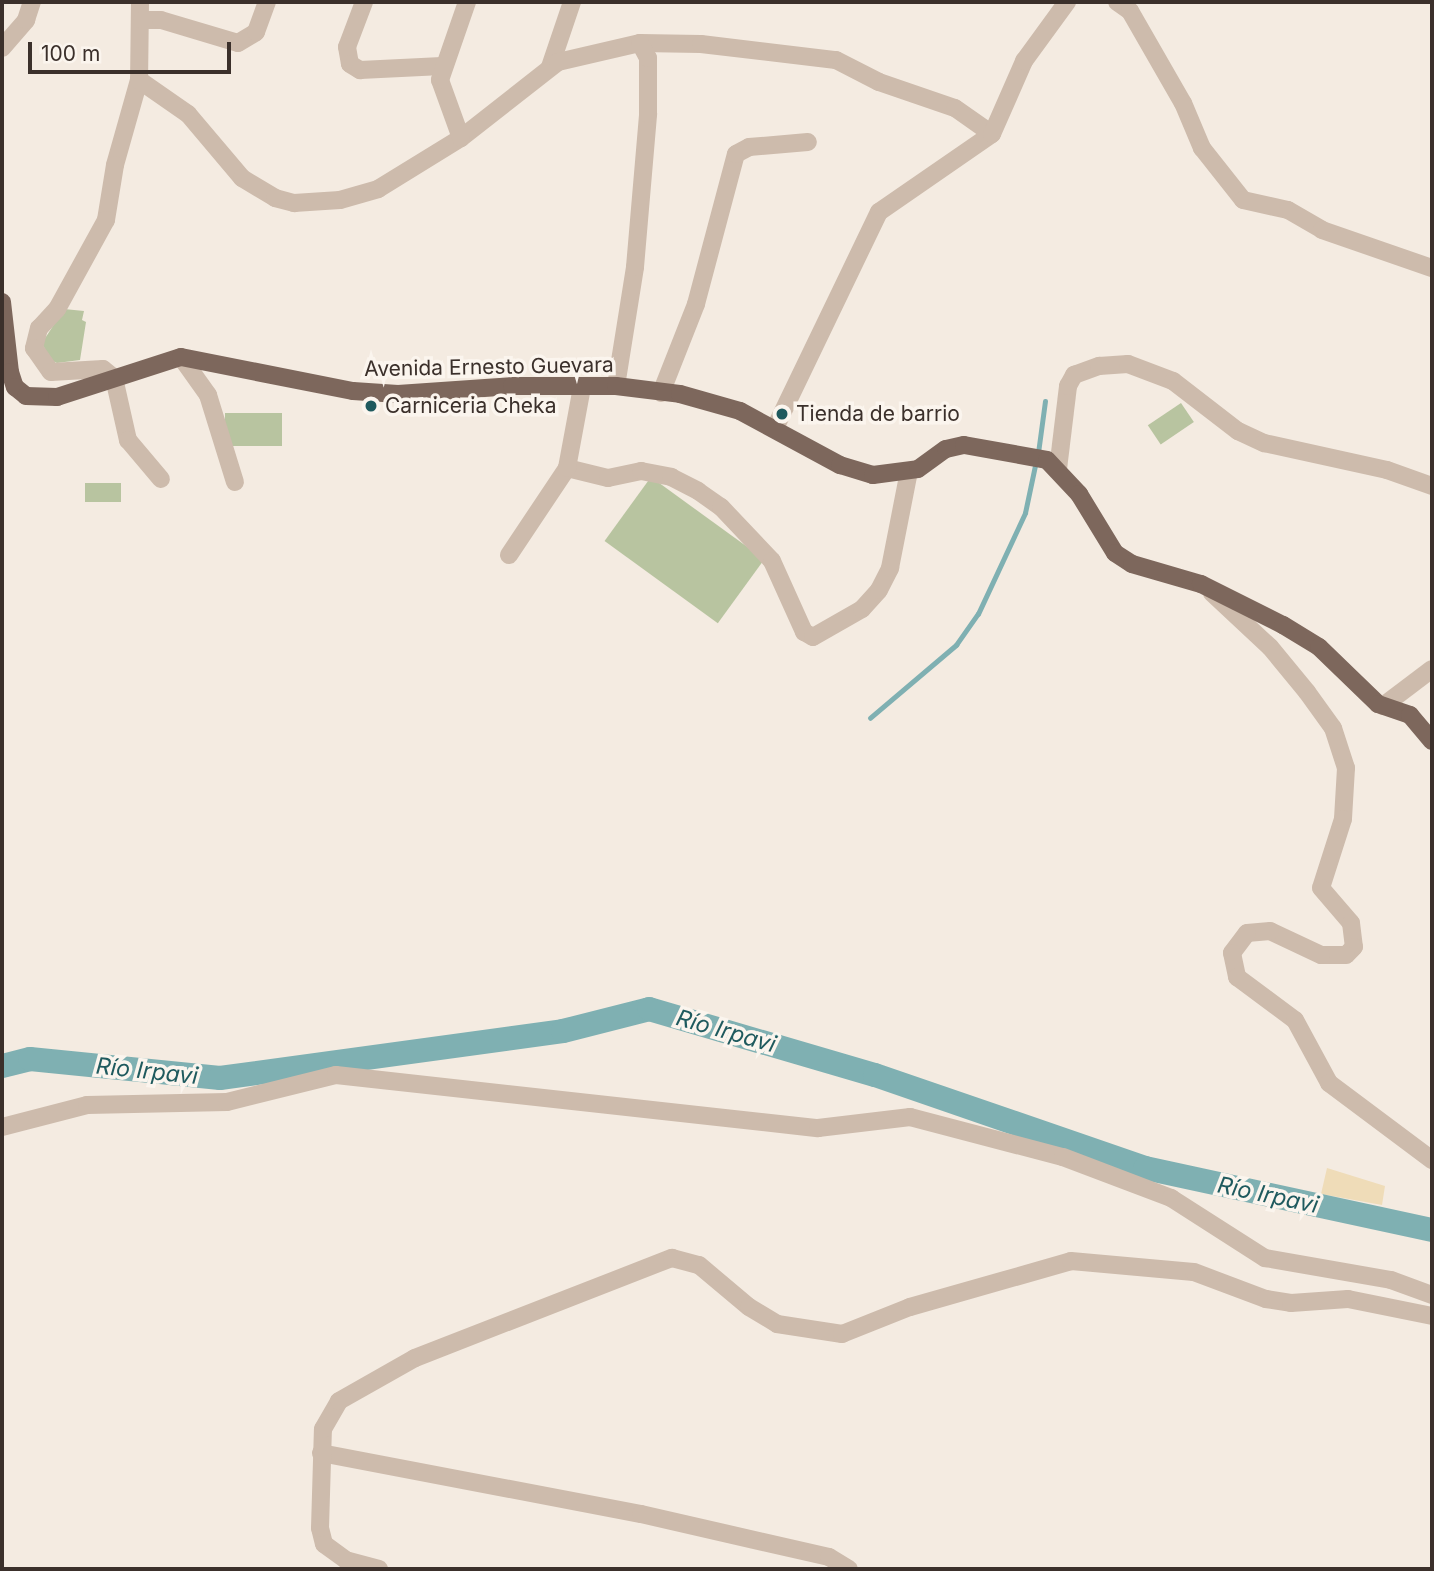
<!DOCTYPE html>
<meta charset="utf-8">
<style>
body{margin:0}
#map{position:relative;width:1434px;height:1571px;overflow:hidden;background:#f4ebe1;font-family:Inter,sans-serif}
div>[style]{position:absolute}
.green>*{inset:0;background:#b8c4a0;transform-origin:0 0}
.sand>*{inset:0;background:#efdcb8}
.stream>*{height:4.5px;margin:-2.25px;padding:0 2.25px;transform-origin:2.25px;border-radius:2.25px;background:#7fb0b2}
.river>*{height:24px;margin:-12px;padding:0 12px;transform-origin:12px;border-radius:12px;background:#7fb0b2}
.minor>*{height:18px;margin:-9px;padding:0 9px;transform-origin:9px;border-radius:9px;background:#cdbbac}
.major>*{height:18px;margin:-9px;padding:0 9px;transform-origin:9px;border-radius:9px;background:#7d675c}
.dots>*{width:19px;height:19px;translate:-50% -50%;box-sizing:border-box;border:4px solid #fbf5ee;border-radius:50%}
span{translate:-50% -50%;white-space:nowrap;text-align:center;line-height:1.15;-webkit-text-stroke:7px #fbf5ee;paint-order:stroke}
.street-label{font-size:21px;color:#3b302b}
.poi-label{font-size:21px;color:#3b302b}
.left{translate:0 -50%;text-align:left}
.water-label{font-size:23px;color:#1f5a5e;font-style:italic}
.frame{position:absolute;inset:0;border:4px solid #3b302b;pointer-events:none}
.scale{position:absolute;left:28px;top:42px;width:203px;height:32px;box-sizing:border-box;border:4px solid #3b302b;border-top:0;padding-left:9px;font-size:21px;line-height:24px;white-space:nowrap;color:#3b302b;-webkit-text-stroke:5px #fbf5ee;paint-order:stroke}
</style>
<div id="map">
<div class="green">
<i style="clip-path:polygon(64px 309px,84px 311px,82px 320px,86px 322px,80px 360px,57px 363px,50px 360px,42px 343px)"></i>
<i style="left:1181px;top:403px;width:23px;height:40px;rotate:56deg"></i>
<i style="left:225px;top:413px;width:57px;height:33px"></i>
<i style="left:651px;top:477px;width:140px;height:79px;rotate:36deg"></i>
<i style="left:121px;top:483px;width:19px;height:36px;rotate:90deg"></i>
</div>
<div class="sand">
<i style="clip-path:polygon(1327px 1168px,1385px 1186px,1382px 1205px,1321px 1194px)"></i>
</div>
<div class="stream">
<i style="left:1038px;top:453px;width:52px;rotate:-82.3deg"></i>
<i style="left:870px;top:718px;width:113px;rotate:-40.3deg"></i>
<i style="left:956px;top:645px;width:38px;rotate:-55deg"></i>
<i style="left:978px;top:614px;width:111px;rotate:-65deg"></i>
<i style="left:1025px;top:513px;width:53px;rotate:-78.1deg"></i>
</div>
<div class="river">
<i style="left:2px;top:1066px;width:29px;rotate:-14deg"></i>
<i style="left:30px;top:1059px;width:191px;rotate:5.7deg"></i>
<i style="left:220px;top:1078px;width:346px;rotate:-7.8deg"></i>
<i style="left:563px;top:1031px;width:89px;rotate:-14.3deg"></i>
<i style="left:649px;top:1009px;width:235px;rotate:16.3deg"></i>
<i style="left:875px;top:1075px;width:286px;rotate:19deg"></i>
<i style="left:1145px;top:1168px;width:294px;rotate:12.2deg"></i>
</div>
<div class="minor">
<i style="left:140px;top:2px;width:78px;rotate:90.7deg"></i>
<i style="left:139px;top:80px;width:88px;rotate:105.8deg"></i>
<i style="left:115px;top:165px;width:56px;rotate:99.3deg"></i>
<i style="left:106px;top:220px;width:102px;rotate:118.8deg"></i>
<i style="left:57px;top:309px;width:26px;rotate:133deg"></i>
<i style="left:39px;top:328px;width:21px;rotate:104deg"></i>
<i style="left:34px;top:348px;width:29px;rotate:55deg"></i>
<i style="left:51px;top:372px;width:52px;rotate:-3.3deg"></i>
<i style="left:103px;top:369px;width:14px;rotate:39deg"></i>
<i style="left:114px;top:378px;width:64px;rotate:77.3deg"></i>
<i style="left:128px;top:440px;width:51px;rotate:49.8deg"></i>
<i style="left:364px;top:2px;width:48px;rotate:110.7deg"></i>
<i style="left:347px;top:47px;width:17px;rotate:80deg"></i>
<i style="left:350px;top:64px;width:12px;rotate:31deg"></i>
<i style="left:360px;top:70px;width:82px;rotate:-2.8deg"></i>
<i style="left:1117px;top:2px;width:16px;rotate:35deg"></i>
<i style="left:1130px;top:11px;width:106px;rotate:60.1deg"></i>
<i style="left:1183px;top:103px;width:49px;rotate:67.1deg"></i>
<i style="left:1202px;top:148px;width:66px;rotate:51.7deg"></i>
<i style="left:1243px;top:200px;width:46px;rotate:12.5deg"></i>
<i style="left:1288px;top:210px;width:39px;rotate:30deg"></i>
<i style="left:1322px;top:230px;width:116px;rotate:19.1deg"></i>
<i style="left:142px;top:20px;width:19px"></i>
<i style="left:161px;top:20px;width:80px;rotate:16.6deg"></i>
<i style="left:238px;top:43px;width:21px;rotate:-31deg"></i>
<i style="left:256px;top:32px;width:32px;rotate:-70deg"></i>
<i style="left:2px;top:48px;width:37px;rotate:-49deg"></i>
<i style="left:26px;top:20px;width:19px;rotate:-72deg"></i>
<i style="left:550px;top:67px;width:69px;rotate:-71.3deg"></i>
<i style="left:139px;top:80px;width:60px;rotate:34.8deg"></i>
<i style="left:188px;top:114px;width:84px;rotate:49.8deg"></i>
<i style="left:242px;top:178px;width:39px;rotate:31deg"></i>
<i style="left:275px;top:198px;width:20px;rotate:15deg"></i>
<i style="left:294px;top:203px;width:46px;rotate:-3.7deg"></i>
<i style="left:340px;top:200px;width:40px;rotate:-16deg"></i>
<i style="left:378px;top:189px;width:97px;rotate:-31.6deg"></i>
<i style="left:461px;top:138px;width:123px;rotate:-38.1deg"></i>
<i style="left:558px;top:62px;width:84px;rotate:-13deg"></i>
<i style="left:640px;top:43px;width:61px;rotate:0.9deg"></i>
<i style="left:701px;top:44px;width:136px;rotate:6.8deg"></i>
<i style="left:836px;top:60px;width:48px;rotate:27.1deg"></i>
<i style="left:879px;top:82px;width:80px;rotate:18.9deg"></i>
<i style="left:955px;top:108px;width:45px;rotate:35.1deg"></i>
<i style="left:461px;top:138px;width:62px;rotate:-109.9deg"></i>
<i style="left:440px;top:80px;width:83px;rotate:-70.9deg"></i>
<i style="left:181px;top:357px;width:47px;rotate:54.6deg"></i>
<i style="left:208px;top:395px;width:91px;rotate:72.8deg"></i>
<i style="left:616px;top:386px;width:121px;rotate:-80.9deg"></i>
<i style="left:635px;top:267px;width:154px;rotate:-85.1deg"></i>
<i style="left:648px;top:114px;width:56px;rotate:-90deg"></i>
<i style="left:648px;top:58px;width:17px;rotate:-118deg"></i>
<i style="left:661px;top:393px;width:96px;rotate:-68.5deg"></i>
<i style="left:696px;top:304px;width:155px;rotate:-75.1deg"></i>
<i style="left:736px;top:154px;width:15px;rotate:-28deg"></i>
<i style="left:749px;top:147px;width:59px;rotate:-4.8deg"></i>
<i style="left:775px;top:428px;width:240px;rotate:-64.3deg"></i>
<i style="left:879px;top:212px;width:137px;rotate:-34.6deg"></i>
<i style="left:992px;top:134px;width:80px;rotate:-66.3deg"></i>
<i style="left:1024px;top:61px;width:73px;rotate:-53.9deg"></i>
<i style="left:567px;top:468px;width:42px;rotate:13.7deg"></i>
<i style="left:608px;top:478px;width:34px;rotate:-12deg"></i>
<i style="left:641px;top:471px;width:31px;rotate:11deg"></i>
<i style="left:671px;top:477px;width:30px;rotate:27deg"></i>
<i style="left:698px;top:491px;width:28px;rotate:35deg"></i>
<i style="left:721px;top:507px;width:74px;rotate:46.6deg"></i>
<i style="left:772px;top:561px;width:78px;rotate:65.7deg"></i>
<i style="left:804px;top:632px;width:10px;rotate:29deg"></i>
<i style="left:813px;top:637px;width:56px;rotate:-29.7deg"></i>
<i style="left:862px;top:609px;width:25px;rotate:-48deg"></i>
<i style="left:879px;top:590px;width:25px;rotate:-63deg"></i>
<i style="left:890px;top:568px;width:99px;rotate:-78.9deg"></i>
<i style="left:1058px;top:469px;width:84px;rotate:-83.1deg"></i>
<i style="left:1068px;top:386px;width:13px;rotate:-61deg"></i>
<i style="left:1074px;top:375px;width:27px;rotate:-20deg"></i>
<i style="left:1099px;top:366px;width:29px;rotate:-4deg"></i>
<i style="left:1128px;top:364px;width:48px;rotate:20.7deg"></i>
<i style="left:1173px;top:381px;width:82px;rotate:37.6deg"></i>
<i style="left:1238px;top:431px;width:29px;rotate:25deg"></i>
<i style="left:1264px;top:443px;width:126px;rotate:12.4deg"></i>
<i style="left:1387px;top:470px;width:48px;rotate:19.6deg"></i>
<i style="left:509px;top:555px;width:105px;rotate:-56.3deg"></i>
<i style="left:567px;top:468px;width:82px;rotate:-79.5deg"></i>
<i style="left:1212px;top:593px;width:79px;rotate:43deg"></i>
<i style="left:1270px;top:647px;width:58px;rotate:50.6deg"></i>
<i style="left:1307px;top:692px;width:44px;rotate:54.2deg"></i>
<i style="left:1333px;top:728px;width:42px;rotate:72deg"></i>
<i style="left:1346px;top:768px;width:51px;rotate:93.4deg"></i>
<i style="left:1343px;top:819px;width:72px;rotate:107.7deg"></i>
<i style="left:1321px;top:888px;width:46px;rotate:49.4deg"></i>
<i style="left:1351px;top:923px;width:24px;rotate:83deg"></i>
<i style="left:1354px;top:947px;width:11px;rotate:135deg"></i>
<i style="left:1346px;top:955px;width:25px;rotate:180deg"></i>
<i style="left:1321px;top:955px;width:56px;rotate:-154.8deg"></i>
<i style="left:1270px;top:931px;width:23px;rotate:175deg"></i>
<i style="left:1247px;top:933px;width:25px;rotate:127deg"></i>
<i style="left:1232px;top:953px;width:25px;rotate:78deg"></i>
<i style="left:1237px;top:977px;width:72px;rotate:36.6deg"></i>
<i style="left:1295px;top:1020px;width:72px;rotate:61.6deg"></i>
<i style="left:1329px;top:1083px;width:129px;rotate:36.8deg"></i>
<i style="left:1383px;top:706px;width:61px;rotate:-37.1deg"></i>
<i style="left:2px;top:1127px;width:88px;rotate:-14.5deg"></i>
<i style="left:87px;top:1105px;width:140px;rotate:-1.2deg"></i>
<i style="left:227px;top:1102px;width:112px;rotate:-13.9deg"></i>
<i style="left:336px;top:1075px;width:485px;rotate:6.3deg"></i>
<i style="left:818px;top:1128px;width:93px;rotate:-6.8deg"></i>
<i style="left:910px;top:1117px;width:158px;rotate:14.7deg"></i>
<i style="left:1063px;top:1157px;width:116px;rotate:20.8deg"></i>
<i style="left:1171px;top:1198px;width:112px;rotate:32.6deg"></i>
<i style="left:1265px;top:1258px;width:128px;rotate:9.9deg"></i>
<i style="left:1391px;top:1280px;width:44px;rotate:20.1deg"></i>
<i style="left:321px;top:1453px;width:326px;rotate:10.8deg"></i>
<i style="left:641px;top:1514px;width:193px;rotate:12.9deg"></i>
<i style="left:829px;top:1557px;width:23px;rotate:31deg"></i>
<i style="left:379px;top:1569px;width:34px;rotate:-165deg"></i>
<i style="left:346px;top:1560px;width:27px;rotate:-144deg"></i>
<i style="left:324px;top:1544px;width:16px;rotate:-104deg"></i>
<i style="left:320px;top:1528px;width:99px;rotate:-88.3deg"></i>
<i style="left:323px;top:1429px;width:32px;rotate:-60deg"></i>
<i style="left:339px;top:1401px;width:87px;rotate:-29.5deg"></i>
<i style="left:415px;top:1358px;width:276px;rotate:-21.3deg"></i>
<i style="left:672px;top:1258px;width:28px;rotate:15deg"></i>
<i style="left:699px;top:1265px;width:65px;rotate:40deg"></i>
<i style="left:749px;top:1307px;width:33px;rotate:31deg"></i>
<i style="left:777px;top:1324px;width:66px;rotate:8.7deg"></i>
<i style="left:842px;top:1334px;width:73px;rotate:-21.7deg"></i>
<i style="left:910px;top:1307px;width:167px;rotate:-15.9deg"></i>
<i style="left:1071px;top:1261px;width:123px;rotate:5.1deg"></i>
<i style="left:1194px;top:1272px;width:77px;rotate:20.6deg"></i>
<i style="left:1266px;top:1299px;width:25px;rotate:9deg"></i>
<i style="left:1291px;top:1303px;width:57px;rotate:-4deg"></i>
<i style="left:1348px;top:1299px;width:86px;rotate:11.4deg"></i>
</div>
<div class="major">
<i style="left:2px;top:302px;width:70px;rotate:83.5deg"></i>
<i style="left:10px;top:372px;width:16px;rotate:72deg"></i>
<i style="left:15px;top:387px;width:14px;rotate:39deg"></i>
<i style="left:26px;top:396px;width:31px;rotate:2deg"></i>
<i style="left:57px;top:397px;width:130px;rotate:-17.9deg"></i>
<i style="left:181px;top:357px;width:175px;rotate:11.2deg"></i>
<i style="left:353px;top:391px;width:45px;rotate:3.8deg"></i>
<i style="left:398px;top:394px;width:114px;rotate:-4deg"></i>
<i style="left:512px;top:386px;width:104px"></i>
<i style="left:616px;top:386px;width:64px;rotate:7.1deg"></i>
<i style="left:680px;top:394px;width:62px;rotate:15.8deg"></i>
<i style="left:740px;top:411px;width:114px;rotate:28.4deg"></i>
<i style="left:840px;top:465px;width:34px;rotate:17deg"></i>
<i style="left:873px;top:475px;width:45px;rotate:-7.6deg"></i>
<i style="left:918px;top:469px;width:34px;rotate:-36deg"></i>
<i style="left:946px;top:449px;width:18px;rotate:-13deg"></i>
<i style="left:964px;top:445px;width:84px;rotate:10.2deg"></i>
<i style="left:1047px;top:460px;width:47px;rotate:46.7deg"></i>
<i style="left:1079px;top:494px;width:69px;rotate:58.6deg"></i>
<i style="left:1115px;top:553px;width:20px;rotate:33deg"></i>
<i style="left:1132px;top:564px;width:72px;rotate:16.2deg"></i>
<i style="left:1201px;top:584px;width:92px;rotate:26.6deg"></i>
<i style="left:1283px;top:625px;width:42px;rotate:31.4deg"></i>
<i style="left:1319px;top:647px;width:82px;rotate:44deg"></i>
<i style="left:1378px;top:704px;width:34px;rotate:19deg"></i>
<i style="left:1410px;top:715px;width:34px;rotate:50deg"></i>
</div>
<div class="dots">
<i style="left:371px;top:406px;background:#1f5a5e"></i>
<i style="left:782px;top:414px;background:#1f5a5e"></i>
</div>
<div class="street-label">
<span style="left:489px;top:367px;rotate:-1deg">Avenida Ernesto Guevara</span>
</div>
<div class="poi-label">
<span class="left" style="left:385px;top:406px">Carniceria Cheka</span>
<span class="left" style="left:796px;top:414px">Tienda de barrio</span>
</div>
<div class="water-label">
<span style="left:726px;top:1031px;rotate:16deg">Río Irpavi</span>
<span style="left:147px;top:1071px;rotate:6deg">Río Irpavi</span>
<span style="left:1268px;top:1195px;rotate:12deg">Río Irpavi</span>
</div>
<div class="frame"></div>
<div class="scale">100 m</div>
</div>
